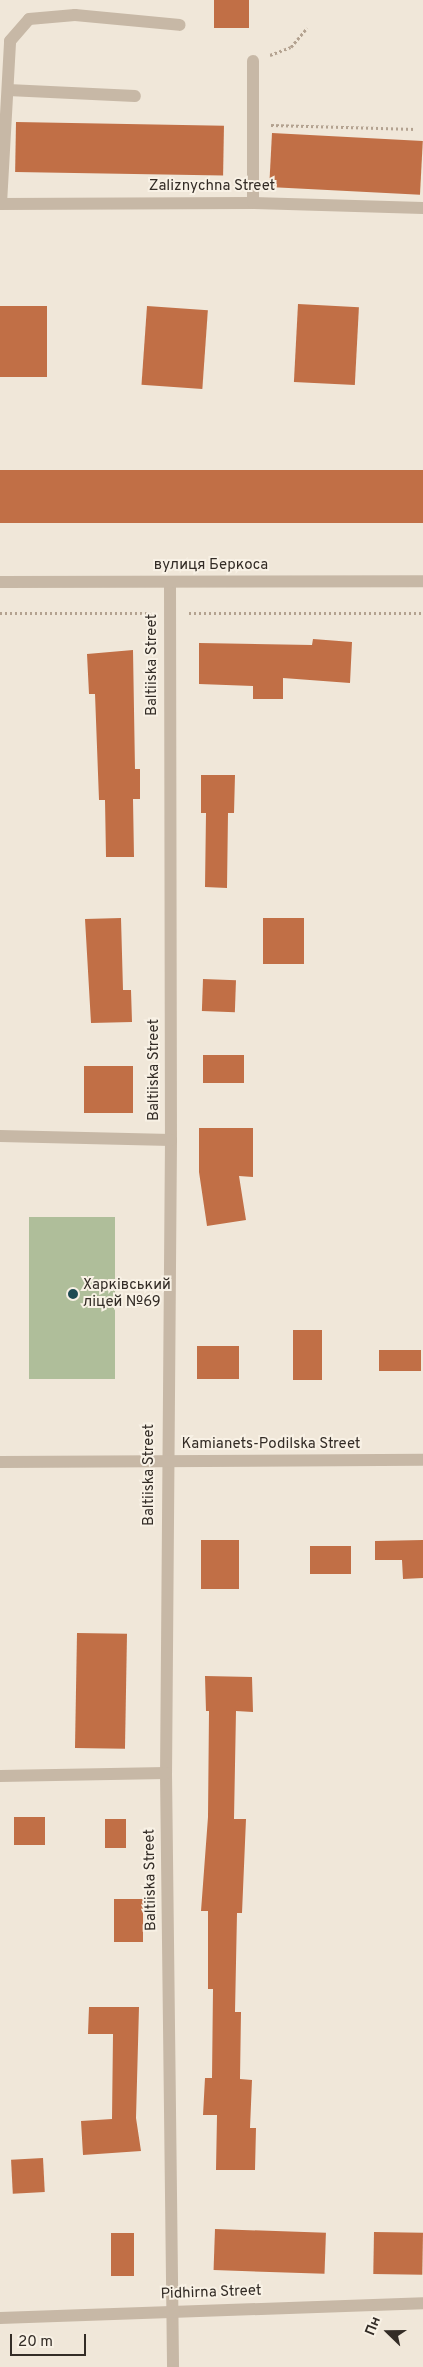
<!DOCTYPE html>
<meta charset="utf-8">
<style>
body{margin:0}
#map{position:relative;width:423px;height:2367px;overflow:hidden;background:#f0e7d9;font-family:Overpass,sans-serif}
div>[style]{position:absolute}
.green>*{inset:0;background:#afbe9a;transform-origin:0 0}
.building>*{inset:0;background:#c16f46;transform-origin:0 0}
.path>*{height:3px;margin-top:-1.5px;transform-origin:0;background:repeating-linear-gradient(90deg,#b3a290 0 2.5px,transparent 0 5px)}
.service>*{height:12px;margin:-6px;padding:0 6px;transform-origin:6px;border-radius:6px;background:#c7b8a6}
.minor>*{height:12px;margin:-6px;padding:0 6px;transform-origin:6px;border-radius:6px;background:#c7b8a6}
.tertiary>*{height:12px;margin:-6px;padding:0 6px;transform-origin:6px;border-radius:6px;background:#c7b8a6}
.dots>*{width:14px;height:14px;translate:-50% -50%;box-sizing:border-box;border:2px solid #f8f1e5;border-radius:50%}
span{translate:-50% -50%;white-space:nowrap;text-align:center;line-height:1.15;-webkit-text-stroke:4px #f8f1e5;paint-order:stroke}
.street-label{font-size:15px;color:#332c26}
.poi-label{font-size:15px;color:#332c26}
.left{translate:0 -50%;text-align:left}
.north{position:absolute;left:363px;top:2307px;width:50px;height:50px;-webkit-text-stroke:4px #f8f1e5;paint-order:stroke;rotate:292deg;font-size:14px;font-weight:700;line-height:20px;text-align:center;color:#332c26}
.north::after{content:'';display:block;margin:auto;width:18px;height:22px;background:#332c26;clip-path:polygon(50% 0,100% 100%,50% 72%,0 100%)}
.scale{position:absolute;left:10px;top:2334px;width:76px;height:22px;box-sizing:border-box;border:2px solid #332c26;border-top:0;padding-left:6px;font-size:15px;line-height:18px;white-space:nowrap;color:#332c26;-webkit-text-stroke:4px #f8f1e5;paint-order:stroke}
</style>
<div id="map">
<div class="green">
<i style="left:29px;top:1217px;width:86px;height:162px"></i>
</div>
<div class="building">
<i style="left:214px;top:0;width:35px;height:28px"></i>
<i style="left:16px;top:122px;width:208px;height:50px;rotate:1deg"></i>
<i style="left:272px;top:133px;width:151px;height:54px;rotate:3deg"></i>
<i style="left:298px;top:304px;width:61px;height:78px;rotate:3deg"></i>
<i style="left:0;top:306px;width:47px;height:71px"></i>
<i style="left:147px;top:306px;width:61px;height:79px;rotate:4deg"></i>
<i style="left:423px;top:470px;width:53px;height:423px;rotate:90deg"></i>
<i style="clip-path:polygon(313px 639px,352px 642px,350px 683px,283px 678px,283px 699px,253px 699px,253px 686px,199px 684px,199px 643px,312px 645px)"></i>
<i style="clip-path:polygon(133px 650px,135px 769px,140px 769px,140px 799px,133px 799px,134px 857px,106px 857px,105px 800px,99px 800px,95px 694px,89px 694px,87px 654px)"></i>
<i style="clip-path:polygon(201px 775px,235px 775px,234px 813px,228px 813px,227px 888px,205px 887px,206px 813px,201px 813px)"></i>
<i style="clip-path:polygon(121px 918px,123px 990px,131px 990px,132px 1022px,91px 1023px,85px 919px)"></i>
<i style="left:263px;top:918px;width:41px;height:46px"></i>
<i style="left:203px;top:979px;width:33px;height:32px;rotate:2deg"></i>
<i style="left:203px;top:1055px;width:41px;height:28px"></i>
<i style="left:84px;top:1066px;width:49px;height:47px"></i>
<i style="clip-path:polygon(199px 1128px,253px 1128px,253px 1177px,239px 1176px,246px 1220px,207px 1226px,199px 1172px)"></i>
<i style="left:293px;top:1330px;width:29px;height:50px"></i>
<i style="left:197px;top:1346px;width:42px;height:33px"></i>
<i style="left:379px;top:1350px;width:42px;height:21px"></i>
<i style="left:201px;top:1540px;width:38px;height:49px"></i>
<i style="clip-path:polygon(423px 1540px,423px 1578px,403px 1579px,402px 1560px,375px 1560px,375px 1541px)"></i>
<i style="left:310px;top:1546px;width:41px;height:28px"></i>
<i style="left:77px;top:1633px;width:50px;height:115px;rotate:1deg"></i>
<i style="clip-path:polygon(205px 1676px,252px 1677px,253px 1712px,236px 1711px,234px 1819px,246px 1819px,242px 1913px,237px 1913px,235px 2012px,241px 2012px,240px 2079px,252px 2080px,250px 2128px,256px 2128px,255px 2170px,216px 2170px,217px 2115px,203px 2115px,205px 2078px,212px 2078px,213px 1989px,208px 1989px,208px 1911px,201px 1911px,208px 1817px,209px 1711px,206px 1711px)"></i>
<i style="left:14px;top:1817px;width:31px;height:28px"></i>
<i style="left:105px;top:1819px;width:21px;height:29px"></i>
<i style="left:114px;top:1899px;width:29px;height:43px"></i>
<i style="clip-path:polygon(89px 2007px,139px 2007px,136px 2118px,141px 2151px,83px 2155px,81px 2121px,112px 2119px,113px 2034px,88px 2034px)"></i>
<i style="left:43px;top:2158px;width:34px;height:32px;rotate:87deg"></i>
<i style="left:215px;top:2229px;width:111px;height:41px;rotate:2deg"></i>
<i style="left:374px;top:2232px;width:49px;height:42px;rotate:1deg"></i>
<i style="left:111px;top:2233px;width:23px;height:43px"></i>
</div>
<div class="path">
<i style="left:270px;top:55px;width:22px;rotate:-21deg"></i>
<i style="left:291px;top:47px;width:25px;rotate:-50deg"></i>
<i style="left:271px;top:125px;width:145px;rotate:1.6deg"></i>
<i style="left:0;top:613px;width:152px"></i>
<i style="left:189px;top:613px;width:234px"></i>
</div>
<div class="service">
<i style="left:8px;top:90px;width:127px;rotate:2.7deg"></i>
<i style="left:253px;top:203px;width:142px;rotate:-90deg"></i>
<i style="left:1px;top:204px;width:163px;rotate:-86.8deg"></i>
<i style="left:10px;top:41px;width:29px;rotate:-49deg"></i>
<i style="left:29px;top:19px;width:46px;rotate:-5deg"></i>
<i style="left:75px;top:15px;width:105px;rotate:5.4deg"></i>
</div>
<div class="minor">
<i style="left:0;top:204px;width:253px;rotate:-0.2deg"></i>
<i style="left:253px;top:203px;width:170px;rotate:1.7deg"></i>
<i style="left:170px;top:583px;width:557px;rotate:89.9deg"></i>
<i style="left:171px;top:1140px;width:633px;rotate:90.45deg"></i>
<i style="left:166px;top:1773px;width:594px;rotate:89.32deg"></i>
<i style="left:0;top:1136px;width:171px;rotate:1.3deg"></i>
<i style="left:0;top:1462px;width:423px;rotate:-0.3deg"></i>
<i style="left:0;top:1776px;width:166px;rotate:-1deg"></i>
<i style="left:0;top:2318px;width:423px;rotate:-2deg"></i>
</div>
<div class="tertiary">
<i style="left:0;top:582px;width:423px;rotate:-0.1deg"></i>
</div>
<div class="dots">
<i style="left:73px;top:1294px;background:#1e4b53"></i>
</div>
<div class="street-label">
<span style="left:212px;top:187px">Zaliznychna Street</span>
<span style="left:211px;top:566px">вулиця Беркоса</span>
<span style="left:153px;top:665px;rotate:-90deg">Baltiiska Street</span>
<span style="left:155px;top:1070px;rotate:-90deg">Baltiiska Street</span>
<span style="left:271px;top:1445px">Kamianets-Podilska Street</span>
<span style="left:150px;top:1475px;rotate:-90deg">Baltiiska Street</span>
<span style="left:151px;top:1880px;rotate:-91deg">Baltiiska Street</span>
<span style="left:211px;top:2293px;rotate:-2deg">Pidhirna Street</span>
</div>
<div class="poi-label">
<span class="left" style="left:83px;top:1294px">Харківський<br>ліцей №69</span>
</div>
<div class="north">Пн</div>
<div class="scale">20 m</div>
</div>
